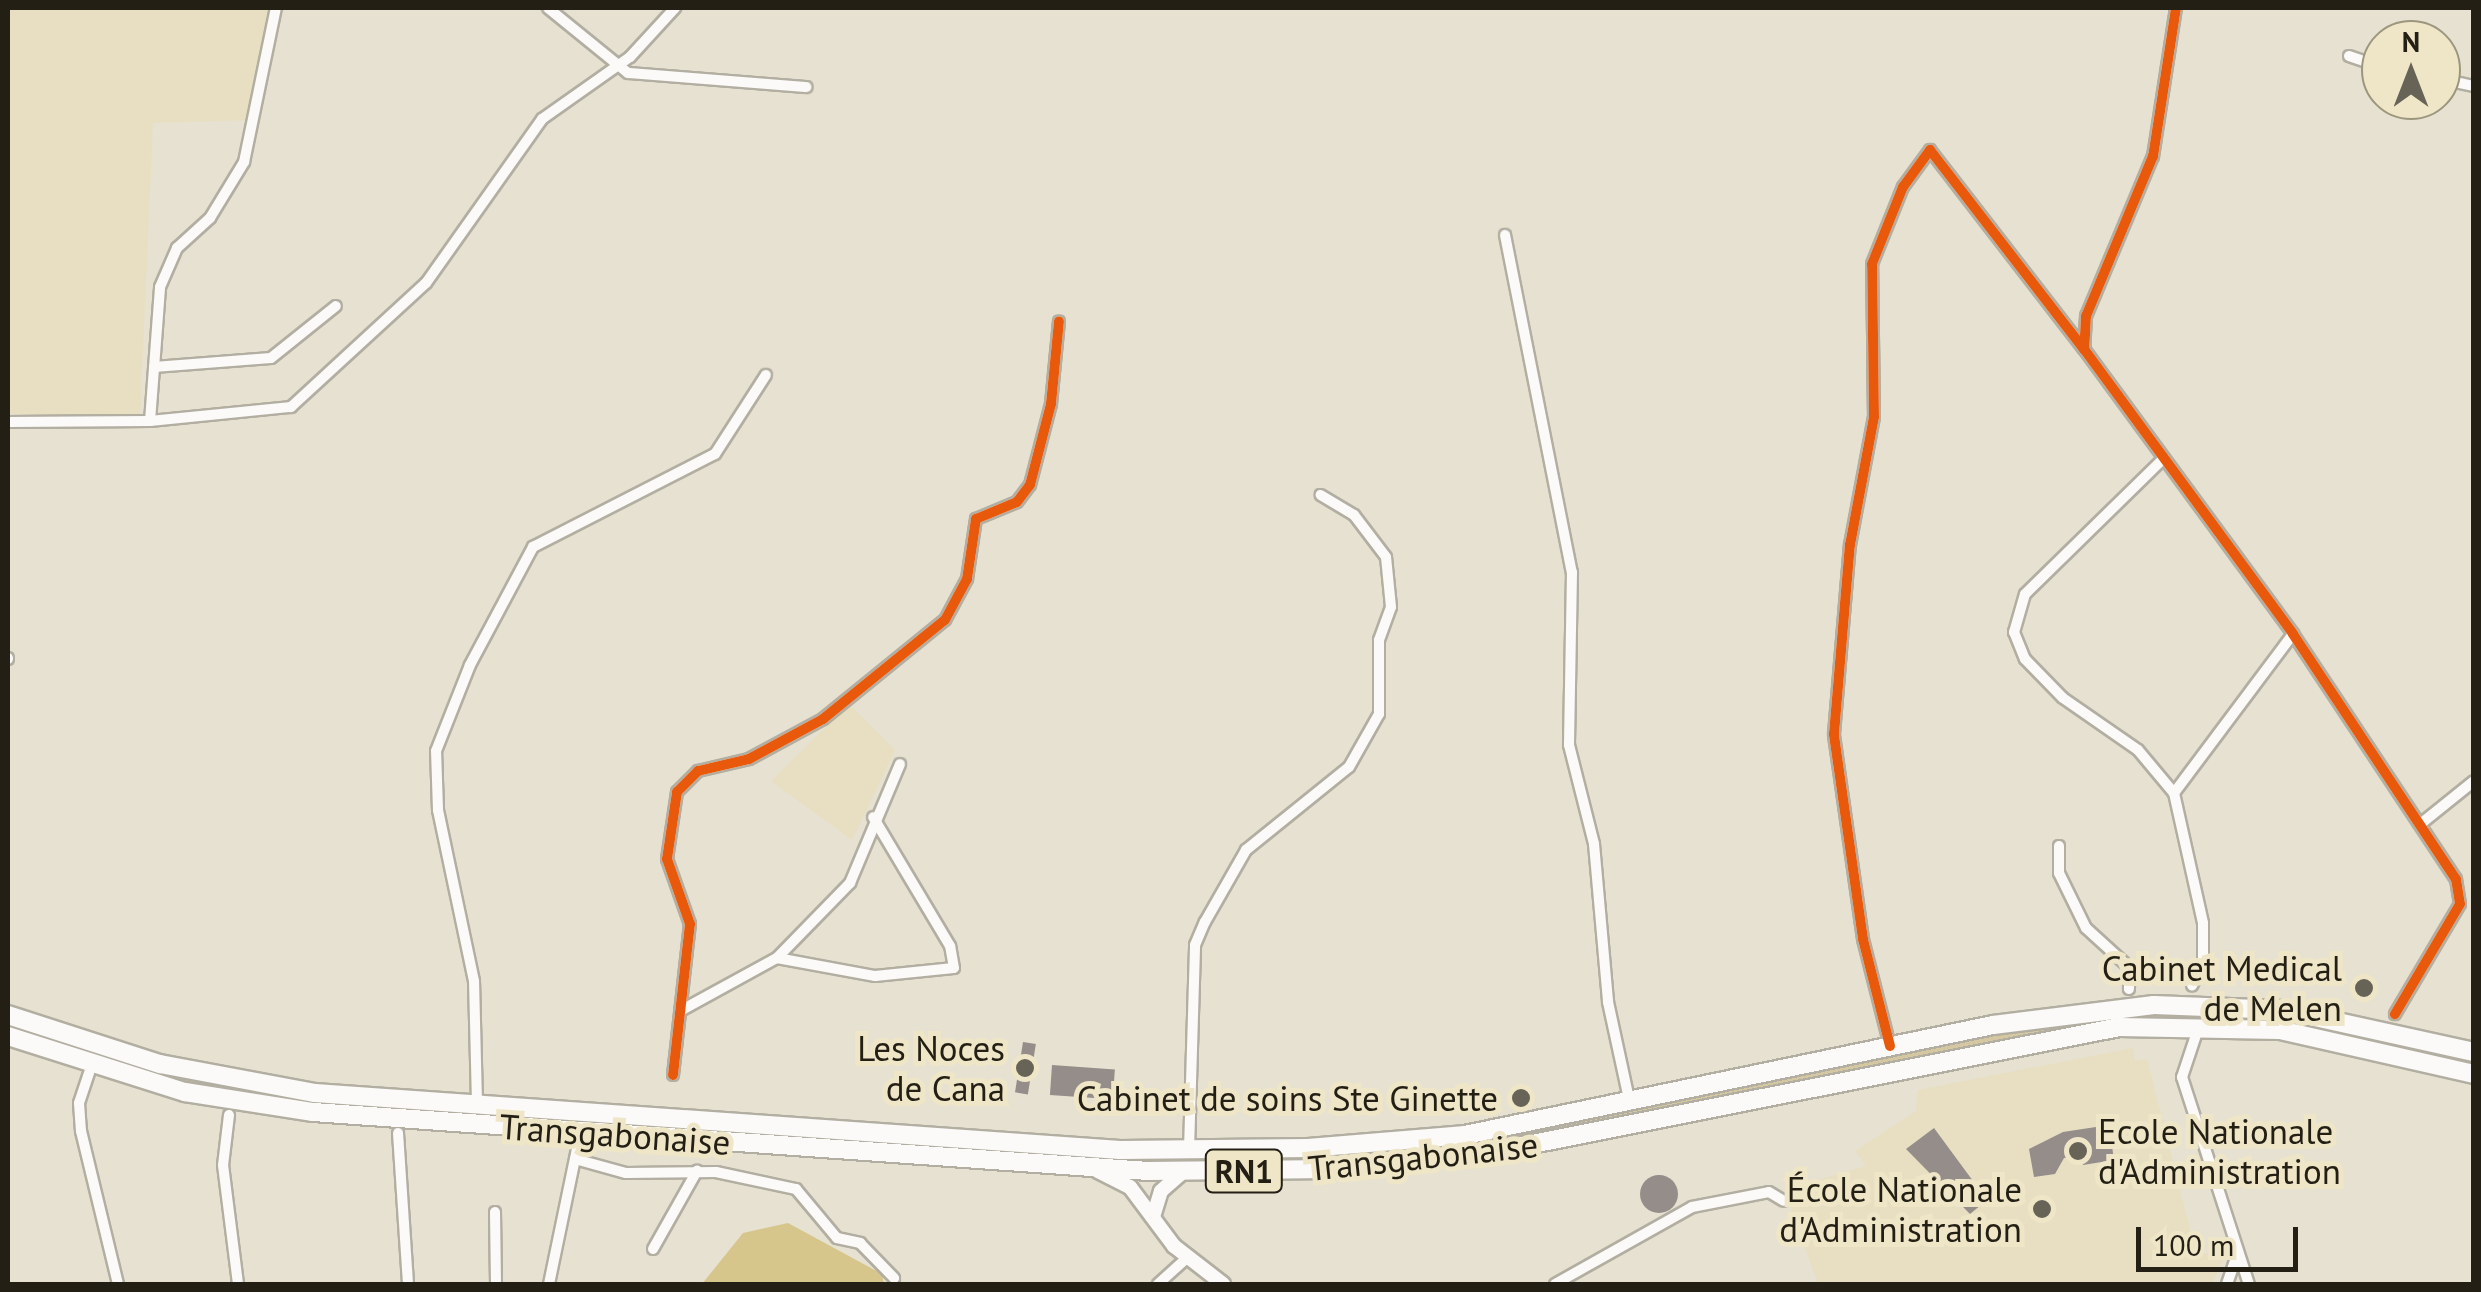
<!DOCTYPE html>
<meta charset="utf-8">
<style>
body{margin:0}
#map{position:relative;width:2481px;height:1292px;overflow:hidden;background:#e6e1d0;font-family:"PT Sans",sans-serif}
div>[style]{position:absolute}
.built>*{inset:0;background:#e8dfc2}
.green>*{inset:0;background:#d5c8a1}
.forest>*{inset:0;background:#d7c68c}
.building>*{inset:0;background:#948d89;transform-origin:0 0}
.round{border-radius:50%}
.roads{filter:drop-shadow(2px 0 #b2aea1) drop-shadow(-2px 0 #b2aea1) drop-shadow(0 2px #b2aea1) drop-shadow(0 -2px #b2aea1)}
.minor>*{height:10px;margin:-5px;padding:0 5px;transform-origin:5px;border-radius:5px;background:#fbfaf8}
.tertiary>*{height:14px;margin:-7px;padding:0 7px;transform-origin:7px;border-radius:7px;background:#fbfaf8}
.trunk>*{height:18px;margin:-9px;padding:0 9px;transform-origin:9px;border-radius:9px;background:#fbfaf8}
.cycleway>*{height:10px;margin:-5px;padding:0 5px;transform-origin:5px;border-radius:5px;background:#e8590c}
.dots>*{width:28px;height:28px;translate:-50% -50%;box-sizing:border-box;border:5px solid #efe6c7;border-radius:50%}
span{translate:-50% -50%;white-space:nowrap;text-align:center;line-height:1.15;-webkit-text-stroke:10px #efe6c7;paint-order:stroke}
.shield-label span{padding:2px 8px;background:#efe6c7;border:2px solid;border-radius:8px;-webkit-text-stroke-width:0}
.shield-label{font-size:32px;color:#231f14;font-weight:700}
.poi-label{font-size:35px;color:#231f14}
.right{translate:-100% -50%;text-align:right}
.left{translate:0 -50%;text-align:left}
.street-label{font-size:35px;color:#231f14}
.frame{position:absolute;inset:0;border:10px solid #231f14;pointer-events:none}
.north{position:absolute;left:2361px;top:20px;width:100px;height:100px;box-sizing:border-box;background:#efe6c7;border:2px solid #9d967f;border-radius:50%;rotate:0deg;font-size:28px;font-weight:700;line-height:40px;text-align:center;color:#231f14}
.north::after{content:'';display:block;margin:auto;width:35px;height:45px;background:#676356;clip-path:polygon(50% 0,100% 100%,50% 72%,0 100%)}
.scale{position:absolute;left:2136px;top:1227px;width:162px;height:45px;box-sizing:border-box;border:5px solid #231f14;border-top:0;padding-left:12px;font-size:30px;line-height:35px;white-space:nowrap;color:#231f14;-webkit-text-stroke:8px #efe6c7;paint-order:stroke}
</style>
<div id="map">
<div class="built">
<i style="clip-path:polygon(8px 8px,272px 8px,252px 120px,153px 123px,140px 415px,8px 414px)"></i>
<i style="clip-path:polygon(849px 704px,895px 750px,852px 840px,771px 781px)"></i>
<i style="clip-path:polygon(2133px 1048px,2135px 1061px,2147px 1059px,2196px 1254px,2227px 1252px,2212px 1284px,1818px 1284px,1784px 1190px,1866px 1166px,1855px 1151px,1916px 1111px,1918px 1090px)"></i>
</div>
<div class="green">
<i style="clip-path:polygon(2154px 1012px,2282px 1017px,2406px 1042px,2474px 1066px,2282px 1023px,2119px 1020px,1501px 1144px,1314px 1163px,1143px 1164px,351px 1109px,191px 1086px,8px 1030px,8px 1024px,192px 1080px,314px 1099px,1186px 1159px,1352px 1155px,1500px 1137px,2030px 1027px)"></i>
</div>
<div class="forest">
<i style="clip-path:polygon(788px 1223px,882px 1274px,884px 1284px,702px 1284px,743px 1233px)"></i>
</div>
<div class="building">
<i style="left:1023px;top:1042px;width:13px;height:51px;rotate:9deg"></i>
<i style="left:1052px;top:1065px;width:63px;height:30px;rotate:4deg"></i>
<i style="clip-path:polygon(2109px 1125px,2114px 1160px,2083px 1165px,2081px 1155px,2064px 1158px,2055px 1174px,2034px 1177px,2029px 1149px,2063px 1132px)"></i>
<i style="clip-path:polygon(1934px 1128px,1987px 1200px,1970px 1214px,1906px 1149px)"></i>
<i class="round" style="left:1640px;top:1175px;width:38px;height:38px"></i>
</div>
<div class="roads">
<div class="minor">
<i style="left:548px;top:8px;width:103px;rotate:39.1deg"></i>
<i style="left:628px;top:73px;width:179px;rotate:4.5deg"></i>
<i style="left:2176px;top:8px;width:150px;rotate:98.8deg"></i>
<i style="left:2153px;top:156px;width:173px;rotate:112.7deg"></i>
<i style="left:2086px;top:316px;width:33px;rotate:93deg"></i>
<i style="left:2084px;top:349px;width:353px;rotate:53.7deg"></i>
<i style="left:2293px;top:634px;width:294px;rotate:56.4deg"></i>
<i style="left:2456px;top:879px;width:25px;rotate:81deg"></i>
<i style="left:2460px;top:904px;width:128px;rotate:120.6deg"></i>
<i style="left:2349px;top:56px;width:34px;rotate:19deg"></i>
<i style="left:2441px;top:79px;width:34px;rotate:12deg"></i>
<i style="left:1505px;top:235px;width:344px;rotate:78.8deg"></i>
<i style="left:1572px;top:572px;width:173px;rotate:91deg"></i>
<i style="left:1569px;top:745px;width:102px;rotate:75.8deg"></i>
<i style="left:1594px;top:844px;width:159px;rotate:84.9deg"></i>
<i style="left:1608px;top:1002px;width:104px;rotate:77.8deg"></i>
<i style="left:154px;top:367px;width:117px;rotate:-4.4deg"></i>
<i style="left:271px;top:358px;width:83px;rotate:-38.7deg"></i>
<i style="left:150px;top:421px;width:134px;rotate:-85.7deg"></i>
<i style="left:160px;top:287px;width:43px;rotate:-66.4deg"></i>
<i style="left:177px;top:248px;width:45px;rotate:-42.3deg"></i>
<i style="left:210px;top:218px;width:66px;rotate:-58.7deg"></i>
<i style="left:244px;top:162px;width:157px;rotate:-78.3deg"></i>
<i style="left:8px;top:422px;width:142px;rotate:-0.4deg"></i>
<i style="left:150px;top:421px;width:142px;rotate:-5.7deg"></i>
<i style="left:291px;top:407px;width:183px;rotate:-42.6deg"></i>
<i style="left:426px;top:283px;width:201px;rotate:-54.7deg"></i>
<i style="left:542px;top:119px;width:108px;rotate:-35.2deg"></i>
<i style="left:630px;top:57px;width:67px;rotate:-47.4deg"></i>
<i style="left:2161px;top:461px;width:190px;rotate:135.6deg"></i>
<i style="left:2025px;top:594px;width:40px;rotate:106deg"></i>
<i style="left:2014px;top:632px;width:29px;rotate:68deg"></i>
<i style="left:2025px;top:659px;width:54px;rotate:45.7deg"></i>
<i style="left:2063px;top:698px;width:91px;rotate:34.7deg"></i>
<i style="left:2138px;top:750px;width:56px;rotate:50.1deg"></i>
<i style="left:2174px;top:793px;width:133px;rotate:77.4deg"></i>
<i style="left:2203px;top:923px;width:40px;rotate:90deg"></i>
<i style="left:2203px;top:963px;width:25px;rotate:116deg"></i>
<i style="left:8px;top:659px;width:1px;rotate:-90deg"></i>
<i style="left:2174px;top:793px;width:199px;rotate:-53.2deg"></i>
<i style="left:2423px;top:822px;width:65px;rotate:-38.8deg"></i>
<i style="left:2059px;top:846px;width:27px;rotate:90deg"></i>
<i style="left:2059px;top:873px;width:61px;rotate:63.9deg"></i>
<i style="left:2086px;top:928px;width:59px;rotate:42.3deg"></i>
<i style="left:2130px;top:968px;width:21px;rotate:93deg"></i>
<i style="left:777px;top:958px;width:105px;rotate:-45.8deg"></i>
<i style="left:850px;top:883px;width:129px;rotate:-67.2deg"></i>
<i style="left:680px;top:1011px;width:111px;rotate:-28.7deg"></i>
<i style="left:777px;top:958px;width:100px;rotate:10.4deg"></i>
<i style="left:875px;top:976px;width:79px;rotate:-5.8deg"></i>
<i style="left:954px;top:968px;width:22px;rotate:-100deg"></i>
<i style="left:950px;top:946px;width:150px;rotate:-120.8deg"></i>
<i style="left:2199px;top:1026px;width:54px;rotate:108.4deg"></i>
<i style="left:2182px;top:1077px;width:218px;rotate:72.1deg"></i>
<i style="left:1890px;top:1046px;width:110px;rotate:-104.2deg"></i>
<i style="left:1863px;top:939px;width:207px;rotate:-98.1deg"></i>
<i style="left:1834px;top:734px;width:190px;rotate:-85.2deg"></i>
<i style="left:1850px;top:545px;width:130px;rotate:-79.4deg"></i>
<i style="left:1874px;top:417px;width:153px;rotate:-90.7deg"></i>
<i style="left:1872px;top:264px;width:83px;rotate:-68.1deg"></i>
<i style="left:1903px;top:187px;width:46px;rotate:-53.9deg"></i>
<i style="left:1930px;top:150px;width:252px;rotate:52.3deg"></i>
<i style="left:92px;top:1064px;width:41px;rotate:108.4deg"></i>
<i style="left:79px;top:1103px;width:28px;rotate:86deg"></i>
<i style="left:81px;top:1131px;width:157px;rotate:76.4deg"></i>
<i style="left:673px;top:1075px;width:152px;rotate:-83.6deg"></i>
<i style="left:690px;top:924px;width:69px;rotate:-109.5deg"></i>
<i style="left:667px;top:859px;width:68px;rotate:-81.5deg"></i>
<i style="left:677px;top:792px;width:30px;rotate:-45deg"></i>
<i style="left:698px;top:771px;width:52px;rotate:-13.2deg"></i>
<i style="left:749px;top:759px;width:84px;rotate:-28.4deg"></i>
<i style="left:823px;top:719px;width:157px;rotate:-39.1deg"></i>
<i style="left:945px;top:620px;width:47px;rotate:-61.8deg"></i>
<i style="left:967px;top:579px;width:61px;rotate:-81.5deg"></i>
<i style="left:976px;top:519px;width:44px;rotate:-22.5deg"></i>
<i style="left:1017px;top:502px;width:21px;rotate:-53deg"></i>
<i style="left:1030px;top:485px;width:84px;rotate:-75.5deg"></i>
<i style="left:1051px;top:404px;width:83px;rotate:-84.5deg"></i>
<i style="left:477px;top:1103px;width:122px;rotate:-91.4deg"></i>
<i style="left:474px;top:981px;width:175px;rotate:-101.9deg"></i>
<i style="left:438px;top:810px;width:59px;rotate:-91.9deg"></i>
<i style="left:436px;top:751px;width:92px;rotate:-68.4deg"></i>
<i style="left:470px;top:665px;width:134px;rotate:-61.9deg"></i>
<i style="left:533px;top:547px;width:204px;rotate:-27.1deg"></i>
<i style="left:715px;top:454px;width:94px;rotate:-57.2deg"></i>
<i style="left:229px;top:1115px;width:50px;rotate:96.8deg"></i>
<i style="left:223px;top:1165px;width:120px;rotate:82.8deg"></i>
<i style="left:398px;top:1133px;width:151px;rotate:86.2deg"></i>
<i style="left:1189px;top:1150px;width:205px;rotate:-88.3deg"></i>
<i style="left:1195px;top:945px;width:25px;rotate:-67deg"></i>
<i style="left:1205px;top:922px;width:83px;rotate:-60.3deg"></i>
<i style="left:1246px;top:850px;width:132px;rotate:-38.9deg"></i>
<i style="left:1349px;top:767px;width:61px;rotate:-60.5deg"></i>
<i style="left:1379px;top:714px;width:74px;rotate:-90deg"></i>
<i style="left:1379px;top:640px;width:35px;rotate:-70deg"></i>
<i style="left:1391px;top:607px;width:50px;rotate:-95.7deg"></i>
<i style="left:1386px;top:557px;width:53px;rotate:-127.3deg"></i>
<i style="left:1354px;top:515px;width:39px;rotate:-149deg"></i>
<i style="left:575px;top:1159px;width:53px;rotate:15.4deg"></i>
<i style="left:626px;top:1173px;width:90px;rotate:-0.6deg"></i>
<i style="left:716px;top:1172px;width:82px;rotate:12deg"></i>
<i style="left:796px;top:1189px;width:64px;rotate:50.1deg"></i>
<i style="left:837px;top:1238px;width:24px;rotate:12deg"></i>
<i style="left:860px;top:1243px;width:49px;rotate:45.8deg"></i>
<i style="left:495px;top:1212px;width:72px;rotate:89.2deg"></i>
<i style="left:653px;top:1249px;width:90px;rotate:-60.6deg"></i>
<i style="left:549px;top:1284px;width:143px;rotate:-78.3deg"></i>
<i style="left:1158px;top:1284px;width:39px;rotate:-42deg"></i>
<i style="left:1555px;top:1284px;width:157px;rotate:-29.3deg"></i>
<i style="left:1692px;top:1207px;width:78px;rotate:-11deg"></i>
<i style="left:1769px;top:1192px;width:17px;rotate:31deg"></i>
<i style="left:2227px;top:1284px;width:34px;rotate:-71deg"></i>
</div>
<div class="tertiary">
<i style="left:1098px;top:1171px;width:36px;rotate:27deg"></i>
<i style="left:1130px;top:1187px;width:74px;rotate:53.3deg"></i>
<i style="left:1174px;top:1246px;width:62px;rotate:37.8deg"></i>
<i style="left:1153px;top:1217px;width:27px;rotate:-73deg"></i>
<i style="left:1161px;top:1191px;width:30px;rotate:-41deg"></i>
</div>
<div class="trunk">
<i style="left:8px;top:1015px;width:160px;rotate:17.9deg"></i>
<i style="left:160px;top:1064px;width:158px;rotate:10.6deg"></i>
<i style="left:315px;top:1093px;width:807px;rotate:4.05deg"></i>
<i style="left:1120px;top:1150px;width:188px;rotate:-0.6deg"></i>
<i style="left:1308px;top:1148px;width:158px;rotate:-4.7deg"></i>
<i style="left:1465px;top:1135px;width:539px;rotate:-11.77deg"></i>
<i style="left:1993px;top:1025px;width:162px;rotate:-7.1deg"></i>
<i style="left:2154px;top:1005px;width:129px;rotate:2.2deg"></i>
<i style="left:2283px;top:1010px;width:196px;rotate:12.4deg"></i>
<i style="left:8px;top:1036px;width:186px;rotate:17.6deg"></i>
<i style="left:185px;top:1092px;width:130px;rotate:8.9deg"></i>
<i style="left:313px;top:1112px;width:837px;rotate:4.04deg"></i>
<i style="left:1148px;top:1171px;width:183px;rotate:-0.6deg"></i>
<i style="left:1331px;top:1169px;width:172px;rotate:-6.3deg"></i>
<i style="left:1502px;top:1150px;width:629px;rotate:-11.27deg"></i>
<i style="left:2119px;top:1027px;width:161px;rotate:1.1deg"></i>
<i style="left:2280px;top:1030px;width:199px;rotate:12.8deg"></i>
</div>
</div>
<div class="cycleway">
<i style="left:2176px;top:8px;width:150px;rotate:98.8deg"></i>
<i style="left:2153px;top:156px;width:173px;rotate:112.7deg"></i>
<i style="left:2086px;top:316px;width:33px;rotate:93deg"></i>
<i style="left:2084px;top:349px;width:353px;rotate:53.7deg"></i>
<i style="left:2293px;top:634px;width:294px;rotate:56.4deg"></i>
<i style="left:2456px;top:879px;width:25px;rotate:81deg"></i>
<i style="left:2460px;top:904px;width:128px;rotate:120.6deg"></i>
<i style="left:1890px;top:1046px;width:110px;rotate:-104.2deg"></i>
<i style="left:1863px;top:939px;width:207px;rotate:-98.1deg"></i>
<i style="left:1834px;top:734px;width:190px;rotate:-85.2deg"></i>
<i style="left:1850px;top:545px;width:130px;rotate:-79.4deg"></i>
<i style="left:1874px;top:417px;width:153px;rotate:-90.7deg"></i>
<i style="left:1872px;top:264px;width:83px;rotate:-68.1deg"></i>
<i style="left:1903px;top:187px;width:46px;rotate:-53.9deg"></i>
<i style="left:1930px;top:150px;width:252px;rotate:52.3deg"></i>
<i style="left:673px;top:1075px;width:152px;rotate:-83.6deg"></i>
<i style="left:690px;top:924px;width:69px;rotate:-109.5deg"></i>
<i style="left:667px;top:859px;width:68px;rotate:-81.5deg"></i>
<i style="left:677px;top:792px;width:30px;rotate:-45deg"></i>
<i style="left:698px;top:771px;width:52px;rotate:-13.2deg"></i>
<i style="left:749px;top:759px;width:84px;rotate:-28.4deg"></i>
<i style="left:823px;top:719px;width:157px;rotate:-39.1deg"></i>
<i style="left:945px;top:620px;width:47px;rotate:-61.8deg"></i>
<i style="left:967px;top:579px;width:61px;rotate:-81.5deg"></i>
<i style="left:976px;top:519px;width:44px;rotate:-22.5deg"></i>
<i style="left:1017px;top:502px;width:21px;rotate:-53deg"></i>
<i style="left:1030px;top:485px;width:84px;rotate:-75.5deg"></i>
<i style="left:1051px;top:404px;width:83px;rotate:-84.5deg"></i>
</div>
<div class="dots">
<i style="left:2364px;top:988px;background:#676356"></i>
<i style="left:1025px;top:1068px;background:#676356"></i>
<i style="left:1521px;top:1098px;background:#676356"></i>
<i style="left:2078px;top:1151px;background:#676356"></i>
<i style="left:2042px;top:1209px;background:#676356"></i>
</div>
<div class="shield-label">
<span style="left:1244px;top:1171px">RN1</span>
</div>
<div class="poi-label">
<span class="right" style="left:2342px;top:988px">Cabinet Medical<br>de Melen</span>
<span class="right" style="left:1005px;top:1068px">Les Noces<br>de Cana</span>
<span class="right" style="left:1498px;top:1098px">Cabinet de soins Ste Ginette</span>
<span class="left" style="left:2098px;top:1151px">Ecole Nationale<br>d'Administration</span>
<span class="right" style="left:2022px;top:1209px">École Nationale<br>d'Administration</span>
</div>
<div class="street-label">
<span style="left:615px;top:1134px;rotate:4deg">Transgabonaise</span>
<span style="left:1423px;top:1156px;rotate:-6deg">Transgabonaise</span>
</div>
<div class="frame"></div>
<div class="north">N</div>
<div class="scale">100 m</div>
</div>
